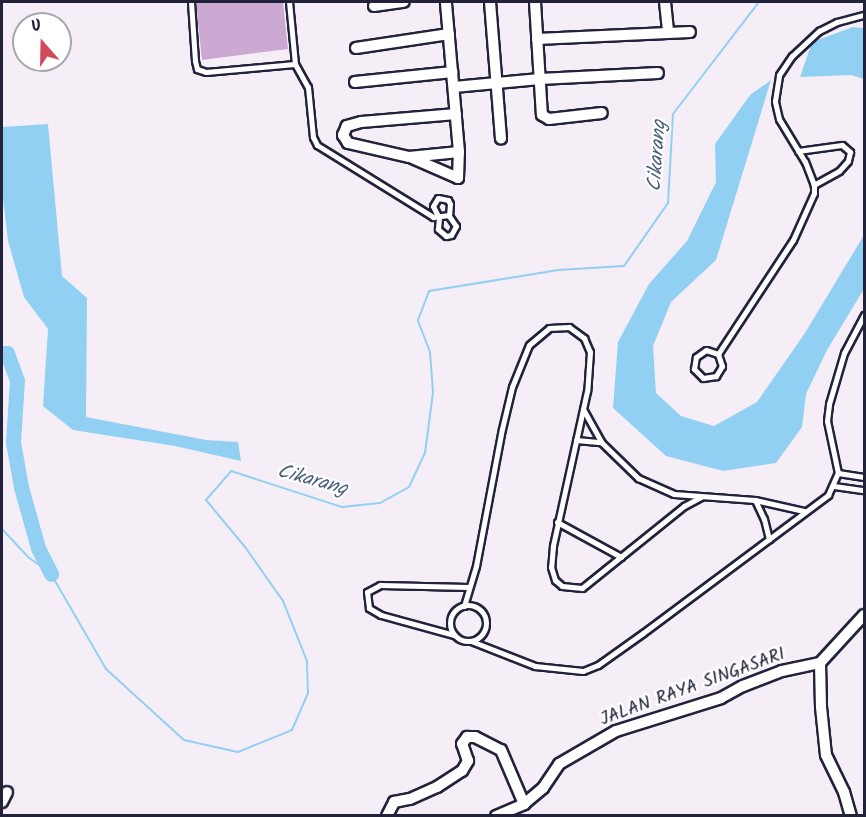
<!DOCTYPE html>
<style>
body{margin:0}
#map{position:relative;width:866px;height:817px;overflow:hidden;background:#f5eef6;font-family:Kalam,sans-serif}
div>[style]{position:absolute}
.water>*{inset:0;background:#92d0f3}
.stream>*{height:2px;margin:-1px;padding:0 1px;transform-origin:1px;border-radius:1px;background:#92d0f3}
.river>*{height:15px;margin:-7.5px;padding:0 7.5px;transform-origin:7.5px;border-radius:7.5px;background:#92d0f3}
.building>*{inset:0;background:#cca9d3}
.roads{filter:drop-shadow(2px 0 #22223b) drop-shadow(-2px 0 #22223b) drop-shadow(0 2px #22223b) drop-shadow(0 -2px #22223b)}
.service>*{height:5px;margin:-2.5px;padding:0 2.5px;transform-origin:2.5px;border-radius:2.5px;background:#fff}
.service>.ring{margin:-2.5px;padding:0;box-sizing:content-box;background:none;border:5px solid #fff;border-radius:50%}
.minor>*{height:10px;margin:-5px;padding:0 5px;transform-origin:5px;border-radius:5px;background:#fff}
span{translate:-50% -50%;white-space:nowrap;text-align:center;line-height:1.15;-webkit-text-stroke:4.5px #fff;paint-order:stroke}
.street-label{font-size:18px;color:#22223b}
.water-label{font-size:20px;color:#495f7b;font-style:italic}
.frame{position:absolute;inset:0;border:3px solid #22223b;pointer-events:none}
.north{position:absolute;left:12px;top:12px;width:60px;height:60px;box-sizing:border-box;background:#fff;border:2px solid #a7a7b1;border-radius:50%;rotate:340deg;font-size:16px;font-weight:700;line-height:24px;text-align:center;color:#22223b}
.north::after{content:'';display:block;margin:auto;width:21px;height:27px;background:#d1495b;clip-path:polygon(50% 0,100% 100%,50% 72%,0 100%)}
</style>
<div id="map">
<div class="water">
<i style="clip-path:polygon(853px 27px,864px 28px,864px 79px,851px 75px,800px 77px,812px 42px)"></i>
<i style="clip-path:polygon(771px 80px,716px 260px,671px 302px,653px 346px,656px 393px,681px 416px,714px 426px,757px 402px,805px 333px,864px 235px,864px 289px,827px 350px,806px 394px,802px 427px,776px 463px,723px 471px,666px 456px,613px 408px,618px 342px,649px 284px,687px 241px,716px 182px,715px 144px,750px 95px)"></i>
<i style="clip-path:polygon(48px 124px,62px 276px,87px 298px,86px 417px,206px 440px,238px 442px,241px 461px,175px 446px,73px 430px,43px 406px,48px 329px,24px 297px,8px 241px,2px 190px,2px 127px)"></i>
</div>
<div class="stream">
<i style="left:2px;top:529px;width:38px;rotate:47deg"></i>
<i style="left:28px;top:557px;width:29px;rotate:36deg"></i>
<i style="left:51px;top:574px;width:110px;rotate:59.9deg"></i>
<i style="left:106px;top:669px;width:105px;rotate:42.3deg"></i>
<i style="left:184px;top:740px;width:55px;rotate:12.5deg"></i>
<i style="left:238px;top:752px;width:58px;rotate:-22.2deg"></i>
<i style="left:292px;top:730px;width:40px;rotate:-66.6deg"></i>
<i style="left:308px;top:693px;width:32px;rotate:-92deg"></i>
<i style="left:307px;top:661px;width:65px;rotate:-111.8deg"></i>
<i style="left:283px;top:601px;width:66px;rotate:-125.1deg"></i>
<i style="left:245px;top:547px;width:61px;rotate:-129.7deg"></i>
<i style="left:206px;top:500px;width:38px;rotate:-49deg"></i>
<i style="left:231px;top:471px;width:117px;rotate:18deg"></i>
<i style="left:342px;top:507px;width:38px;rotate:-6deg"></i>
<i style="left:380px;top:503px;width:33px;rotate:-29deg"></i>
<i style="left:409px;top:487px;width:38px;rotate:-65deg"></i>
<i style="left:425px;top:453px;width:62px;rotate:-82.5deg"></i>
<i style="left:433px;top:392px;width:40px;rotate:-94.3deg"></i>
<i style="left:430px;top:352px;width:34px;rotate:-111deg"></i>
<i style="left:418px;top:320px;width:31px;rotate:-69deg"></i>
<i style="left:429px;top:291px;width:131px;rotate:-9.2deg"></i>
<i style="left:558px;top:270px;width:66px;rotate:-3.5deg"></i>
<i style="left:624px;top:266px;width:77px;rotate:-55.1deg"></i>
<i style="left:668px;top:203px;width:89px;rotate:-86.8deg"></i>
<i style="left:673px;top:114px;width:141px;rotate:-52.5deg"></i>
</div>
<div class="river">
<i style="left:2px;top:353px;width:5px"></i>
<i style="left:7px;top:353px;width:29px;rotate:70deg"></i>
<i style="left:17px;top:380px;width:62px;rotate:93.7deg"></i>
<i style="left:13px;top:442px;width:46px;rotate:79.9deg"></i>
<i style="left:21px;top:487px;width:63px;rotate:74.4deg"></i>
<i style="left:38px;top:548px;width:29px;rotate:63deg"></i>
</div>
<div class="building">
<i style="clip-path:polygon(196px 2px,283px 2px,288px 49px,202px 60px)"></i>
</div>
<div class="roads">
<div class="service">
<i style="left:191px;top:2px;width:59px;rotate:86.1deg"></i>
<i style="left:195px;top:61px;width:8px;rotate:76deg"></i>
<i style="left:197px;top:69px;width:9px;rotate:18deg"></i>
<i style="left:206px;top:72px;width:89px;rotate:-5.1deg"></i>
<i style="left:295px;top:64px;width:62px;rotate:-95.5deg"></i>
<i style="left:295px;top:64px;width:26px;rotate:61deg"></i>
<i style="left:308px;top:87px;width:50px;rotate:84.3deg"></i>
<i style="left:313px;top:137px;width:9px;rotate:63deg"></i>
<i style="left:317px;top:145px;width:137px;rotate:31.8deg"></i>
<i style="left:433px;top:217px;width:16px;rotate:-7deg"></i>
<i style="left:798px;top:151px;width:44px;rotate:-7.8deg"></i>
<i style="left:842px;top:145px;width:11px;rotate:41deg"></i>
<i style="left:850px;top:152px;width:9px;rotate:103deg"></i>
<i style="left:848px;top:161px;width:13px;rotate:132deg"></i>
<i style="left:839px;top:171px;width:29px;rotate:151deg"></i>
<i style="left:438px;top:198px;width:10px;rotate:11deg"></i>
<i style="left:448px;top:200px;width:4px;rotate:63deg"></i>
<i style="left:450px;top:204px;width:12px;rotate:95deg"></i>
<i style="left:449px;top:216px;width:12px;rotate:55deg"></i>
<i style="left:456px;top:226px;width:10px;rotate:119deg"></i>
<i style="left:451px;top:235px;width:5px;rotate:169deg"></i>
<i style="left:446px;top:236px;width:11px;rotate:-139deg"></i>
<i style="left:438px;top:229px;width:11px;rotate:-85deg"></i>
<i style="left:439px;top:218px;width:13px;rotate:-117deg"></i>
<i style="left:433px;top:206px;width:9px;rotate:-58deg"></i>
<i style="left:706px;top:350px;width:13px;rotate:18deg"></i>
<i style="left:718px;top:354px;width:13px;rotate:72deg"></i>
<i style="left:722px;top:366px;width:12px;rotate:121deg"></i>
<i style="left:716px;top:376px;width:13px;rotate:171deg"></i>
<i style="left:703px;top:378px;width:13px;rotate:-135deg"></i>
<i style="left:694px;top:369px;width:12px;rotate:-81deg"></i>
<i style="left:696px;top:357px;width:12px;rotate:-35deg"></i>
<i style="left:718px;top:354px;width:136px;rotate:-56.7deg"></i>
<i style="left:793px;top:240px;width:51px;rotate:-65.9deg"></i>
<i style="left:814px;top:193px;width:8px;rotate:-90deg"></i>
<i style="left:814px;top:185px;width:25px;rotate:-111deg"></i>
<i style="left:805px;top:162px;width:50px;rotate:-121.2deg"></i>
<i style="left:779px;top:119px;width:18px;rotate:-103deg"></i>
<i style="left:775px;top:101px;width:26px;rotate:-81deg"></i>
<i style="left:779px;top:75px;width:23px;rotate:-56deg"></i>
<i style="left:792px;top:56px;width:37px;rotate:-43deg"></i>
<i style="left:819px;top:31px;width:20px;rotate:-27deg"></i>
<i style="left:837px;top:22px;width:28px;rotate:-15deg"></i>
<i style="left:583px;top:409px;width:38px;rotate:61deg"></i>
<i style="left:601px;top:442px;width:52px;rotate:44.2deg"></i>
<i style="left:638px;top:478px;width:39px;rotate:24deg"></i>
<i style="left:674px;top:494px;width:81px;rotate:4.2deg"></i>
<i style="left:755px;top:500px;width:50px;rotate:12.7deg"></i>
<i style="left:576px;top:440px;width:25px;rotate:5deg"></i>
<i style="left:838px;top:473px;width:26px;rotate:9deg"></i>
<i style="left:834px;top:486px;width:30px;rotate:8deg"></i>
<i style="left:755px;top:500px;width:21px;rotate:65deg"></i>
<i style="left:764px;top:519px;width:21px;rotate:76deg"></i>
<i style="left:557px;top:522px;width:73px;rotate:28.7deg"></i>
<i class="ring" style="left:450px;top:605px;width:31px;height:31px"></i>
<i style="left:464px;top:606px;width:42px;rotate:-73.3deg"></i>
<i style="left:476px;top:566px;width:139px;rotate:-79.3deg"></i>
<i style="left:502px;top:429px;width:43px;rotate:-76.6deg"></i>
<i style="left:512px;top:387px;width:45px;rotate:-68deg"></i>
<i style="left:529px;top:345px;width:26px;rotate:-40deg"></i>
<i style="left:549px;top:328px;width:20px;rotate:-3deg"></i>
<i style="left:569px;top:327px;width:19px;rotate:36deg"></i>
<i style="left:584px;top:338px;width:15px;rotate:67deg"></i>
<i style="left:590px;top:352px;width:39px;rotate:94deg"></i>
<i style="left:587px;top:391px;width:159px;rotate:102.4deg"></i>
<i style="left:553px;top:546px;width:21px;rotate:95deg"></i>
<i style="left:551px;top:567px;width:14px;rotate:73deg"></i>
<i style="left:555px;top:580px;width:9px;rotate:41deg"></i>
<i style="left:562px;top:586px;width:20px;rotate:6deg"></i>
<i style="left:582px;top:588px;width:131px;rotate:-38.8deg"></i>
<i style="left:684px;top:506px;width:19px;rotate:-28deg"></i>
<i style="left:454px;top:635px;width:76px;rotate:-164.7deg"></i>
<i style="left:381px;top:615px;width:14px;rotate:-150deg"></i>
<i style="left:369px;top:608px;width:16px;rotate:-97deg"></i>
<i style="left:367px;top:592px;width:15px;rotate:-28deg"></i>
<i style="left:380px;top:585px;width:88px;rotate:1.3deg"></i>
<i style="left:471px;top:641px;width:69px;rotate:21.3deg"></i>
<i style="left:535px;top:666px;width:48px;rotate:5.9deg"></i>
<i style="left:583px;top:671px;width:16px;rotate:-22deg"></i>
<i style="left:598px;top:665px;width:55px;rotate:-35.4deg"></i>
<i style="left:643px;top:633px;width:231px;rotate:-36.7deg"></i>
<i style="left:828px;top:495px;width:24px;rotate:-66deg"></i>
<i style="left:838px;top:473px;width:53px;rotate:-101.9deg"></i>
<i style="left:827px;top:421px;width:17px;rotate:-83deg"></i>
<i style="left:829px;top:404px;width:53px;rotate:-73.6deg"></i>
<i style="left:844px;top:353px;width:43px;rotate:-62.2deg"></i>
</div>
<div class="minor">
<i style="left:490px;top:2px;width:137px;rotate:85.4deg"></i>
<i style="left:535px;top:2px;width:113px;rotate:86.5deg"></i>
<i style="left:542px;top:115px;width:8px;rotate:30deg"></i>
<i style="left:549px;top:119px;width:53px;rotate:-6.5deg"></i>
<i style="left:665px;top:2px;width:31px;rotate:84deg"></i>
<i style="left:374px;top:6px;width:30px;rotate:-8deg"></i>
<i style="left:537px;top:39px;width:153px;rotate:-2.6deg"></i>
<i style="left:356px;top:48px;width:94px;rotate:-8.6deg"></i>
<i style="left:355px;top:82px;width:98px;rotate:-5.9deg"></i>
<i style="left:454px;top:87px;width:86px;rotate:-5.3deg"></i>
<i style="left:540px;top:79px;width:118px;rotate:-2.9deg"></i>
<i style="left:456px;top:114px;width:95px;rotate:175.2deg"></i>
<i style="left:361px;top:122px;width:15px;rotate:164deg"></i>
<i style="left:347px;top:126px;width:10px;rotate:114deg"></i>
<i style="left:343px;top:135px;width:9px;rotate:58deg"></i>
<i style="left:348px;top:143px;width:63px;rotate:12.9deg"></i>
<i style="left:409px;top:157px;width:50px;rotate:-5.7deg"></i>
<i style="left:412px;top:158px;width:50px;rotate:23.5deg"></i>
<i style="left:458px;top:178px;width:26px;rotate:-88deg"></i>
<i style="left:459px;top:152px;width:151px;rotate:-95deg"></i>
<i style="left:820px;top:663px;width:44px;rotate:88.7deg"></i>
<i style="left:821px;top:707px;width:48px;rotate:84.1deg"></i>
<i style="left:826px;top:755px;width:41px;rotate:64.1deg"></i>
<i style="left:844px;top:792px;width:25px;rotate:74deg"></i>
<i style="left:2px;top:802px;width:11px;rotate:-63deg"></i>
<i style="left:387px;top:816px;width:16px;rotate:-63deg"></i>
<i style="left:394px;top:802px;width:16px;rotate:-11deg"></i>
<i style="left:410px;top:799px;width:30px;rotate:-24deg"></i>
<i style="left:437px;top:787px;width:30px;rotate:-33deg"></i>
<i style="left:462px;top:771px;width:12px;rotate:-59deg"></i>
<i style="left:468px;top:761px;width:18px;rotate:-109deg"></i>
<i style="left:462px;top:744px;width:9px;rotate:-54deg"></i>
<i style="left:467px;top:737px;width:8px"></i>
<i style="left:475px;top:737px;width:29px;rotate:27deg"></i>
<i style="left:501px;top:750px;width:59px;rotate:66.9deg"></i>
<i style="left:496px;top:816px;width:30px;rotate:-23deg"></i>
<i style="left:524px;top:804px;width:25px;rotate:-40deg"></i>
<i style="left:543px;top:788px;width:29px;rotate:-56deg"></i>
<i style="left:559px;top:764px;width:66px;rotate:-30.1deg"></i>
<i style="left:616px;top:731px;width:110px;rotate:-17.4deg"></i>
<i style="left:721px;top:698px;width:25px;rotate:-29deg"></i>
<i style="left:743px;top:686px;width:42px;rotate:-21deg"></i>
<i style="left:782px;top:671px;width:39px;rotate:-12deg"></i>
<i style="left:820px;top:663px;width:65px;rotate:-47.5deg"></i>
</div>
</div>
<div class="street-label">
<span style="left:693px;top:688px;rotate:-20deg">JALAN RAYA SINGASARI</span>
</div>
<div class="water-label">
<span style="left:658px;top:156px;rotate:-86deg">Cikarang</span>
<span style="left:312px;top:481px;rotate:15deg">Cikarang</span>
</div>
<div class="frame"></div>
<div class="north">U</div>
</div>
